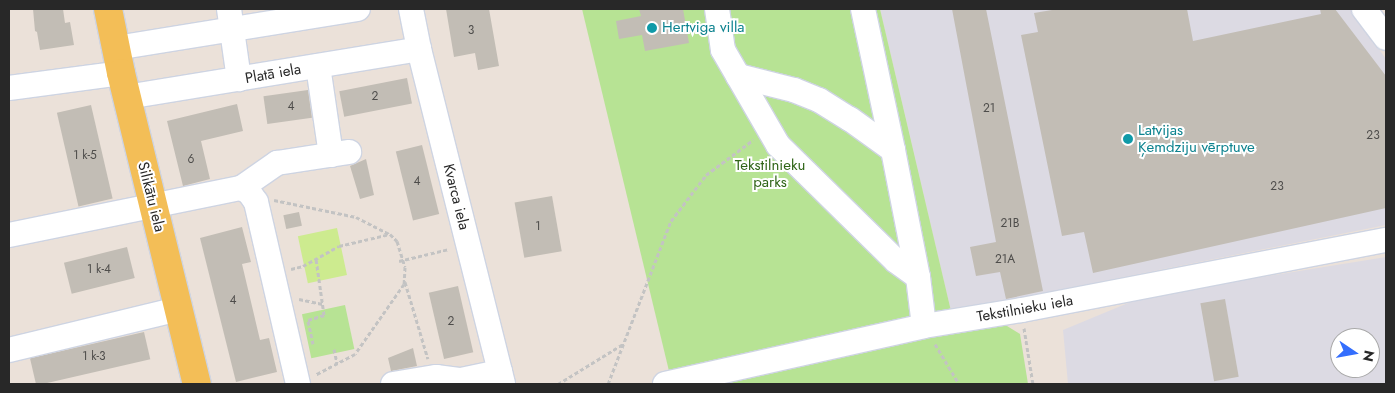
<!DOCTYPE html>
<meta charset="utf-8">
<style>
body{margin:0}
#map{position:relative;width:1395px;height:393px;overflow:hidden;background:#ebe1d9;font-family:Jost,sans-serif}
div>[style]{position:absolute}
.industrial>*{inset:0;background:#dcdae3}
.green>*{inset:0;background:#b7e394;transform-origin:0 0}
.pitch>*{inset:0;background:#cdeb8f;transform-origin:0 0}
.building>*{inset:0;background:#c2bdb5;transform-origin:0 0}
.path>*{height:3px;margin-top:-1.5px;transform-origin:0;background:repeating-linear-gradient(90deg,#c3c3c3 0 4px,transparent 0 6.5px)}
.roads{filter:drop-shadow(1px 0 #ced4e2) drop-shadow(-1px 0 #ced4e2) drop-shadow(0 1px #ced4e2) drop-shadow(0 -1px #ced4e2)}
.minor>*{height:24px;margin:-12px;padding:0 12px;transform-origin:12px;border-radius:12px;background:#fff}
.major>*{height:28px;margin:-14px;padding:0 14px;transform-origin:14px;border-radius:14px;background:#f3be57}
.dots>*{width:14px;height:14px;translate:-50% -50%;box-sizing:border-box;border:2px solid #fff;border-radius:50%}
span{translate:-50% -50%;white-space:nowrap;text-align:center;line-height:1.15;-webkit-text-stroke:4px #fff;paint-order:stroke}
.number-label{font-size:12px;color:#4e4d4b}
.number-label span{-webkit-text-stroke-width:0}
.culture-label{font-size:15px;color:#0d838f}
.left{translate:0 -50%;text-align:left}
.street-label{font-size:15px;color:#282828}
.park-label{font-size:15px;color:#306518}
.frame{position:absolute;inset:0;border:10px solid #282828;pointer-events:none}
.north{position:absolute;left:1330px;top:328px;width:50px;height:50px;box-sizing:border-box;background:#fff;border:1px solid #a9a9a9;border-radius:50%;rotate:102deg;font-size:14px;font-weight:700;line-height:20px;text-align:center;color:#282828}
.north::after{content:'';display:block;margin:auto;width:18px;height:22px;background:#346efd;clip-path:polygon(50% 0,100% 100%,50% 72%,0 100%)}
</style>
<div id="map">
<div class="industrial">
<i style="clip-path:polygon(880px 9px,1350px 9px,1386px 59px,1386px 225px,951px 311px)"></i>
<i style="clip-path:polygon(evenodd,1386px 257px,1386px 384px,1068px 384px,1063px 330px,1145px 296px,1386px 257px,1340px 338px,1370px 338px,1370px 368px,1340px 368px,1340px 338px)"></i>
</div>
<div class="green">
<i style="clip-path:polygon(582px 9px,880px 9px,951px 311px,669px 371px)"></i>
<i style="left:345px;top:305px;width:45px;height:44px;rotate:78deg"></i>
<i style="clip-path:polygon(984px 326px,1007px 326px,1020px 334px,1028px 384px,699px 384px)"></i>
</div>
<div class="pitch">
<i style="left:337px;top:228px;width:48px;height:40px;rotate:78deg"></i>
</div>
<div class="building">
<i style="clip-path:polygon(33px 9px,63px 9px,65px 23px,70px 22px,74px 45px,40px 50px,37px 32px,35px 31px)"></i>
<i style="clip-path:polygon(446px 9px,489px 9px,499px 66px,478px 70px,475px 53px,454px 57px)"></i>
<i style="clip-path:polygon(639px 9px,683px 9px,689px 43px,645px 51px,642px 35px,619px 39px,616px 21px,641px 16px)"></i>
<i style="clip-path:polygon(952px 9px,986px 9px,1043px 291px,1006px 299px,1000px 272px,976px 276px,970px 247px,996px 242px)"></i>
<i style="clip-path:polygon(1058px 9px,1187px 9px,1193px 41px,1321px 14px,1320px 9px,1335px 9px,1386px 76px,1386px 208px,1093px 273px,1084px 232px,1062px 236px,1021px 35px,1038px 32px,1034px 13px)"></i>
<i style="left:407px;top:78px;width:26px;height:69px;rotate:79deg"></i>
<i style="left:308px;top:90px;width:28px;height:45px;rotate:82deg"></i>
<i style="clip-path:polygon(237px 104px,243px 131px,201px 141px,210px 179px,183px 186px,167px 121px)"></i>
<i style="left:91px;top:105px;width:96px;height:35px;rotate:77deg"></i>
<i style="left:422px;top:145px;width:71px;height:27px;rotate:76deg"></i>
<i style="clip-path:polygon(366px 159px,374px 195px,360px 199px,350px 166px)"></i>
<i style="left:552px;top:196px;width:56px;height:38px;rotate:80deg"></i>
<i style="left:299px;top:212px;width:14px;height:16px;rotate:78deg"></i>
<i style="clip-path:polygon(242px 227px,251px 262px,242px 264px,260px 340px,269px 338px,277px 372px,236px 382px,200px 238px)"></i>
<i style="left:127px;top:247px;width:32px;height:65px;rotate:76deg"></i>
<i style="left:458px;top:286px;width:68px;height:30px;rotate:77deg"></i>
<i style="left:1225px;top:299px;width:79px;height:25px;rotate:80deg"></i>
<i style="left:144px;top:332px;width:28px;height:117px;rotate:77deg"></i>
<i style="clip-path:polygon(413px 348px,417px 366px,391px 371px,388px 358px)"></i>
</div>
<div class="path">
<i style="left:274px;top:200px;width:84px;rotate:11.7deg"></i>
<i style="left:356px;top:217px;width:37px;rotate:27deg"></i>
<i style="left:399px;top:261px;width:51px;rotate:-13.5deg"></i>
<i style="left:291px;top:269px;width:12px;rotate:-14deg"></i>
<i style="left:303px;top:266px;width:41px;rotate:-29.1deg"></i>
<i style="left:339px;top:246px;width:52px;rotate:-13.2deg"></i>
<i style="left:390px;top:234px;width:10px;rotate:45deg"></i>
<i style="left:397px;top:241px;width:27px;rotate:73deg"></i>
<i style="left:405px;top:267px;width:17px;rotate:93deg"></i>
<i style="left:404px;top:284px;width:85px;rotate:125deg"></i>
<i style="left:355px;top:354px;width:45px;rotate:152.3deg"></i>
<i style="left:405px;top:282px;width:80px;rotate:73.4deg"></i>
<i style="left:299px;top:299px;width:24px;rotate:12deg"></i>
<i style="left:1024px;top:328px;width:57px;rotate:80.9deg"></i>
<i style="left:313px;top:344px;width:25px;rotate:-102deg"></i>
<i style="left:308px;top:320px;width:17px;rotate:-17deg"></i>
<i style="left:324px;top:315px;width:57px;rotate:-98.1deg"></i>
<i style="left:935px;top:344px;width:47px;rotate:59deg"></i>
<i style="left:334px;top:349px;width:14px;rotate:78deg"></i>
<i style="left:558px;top:384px;width:76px;rotate:-31.6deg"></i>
<i style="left:608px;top:384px;width:175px;rotate:-68.9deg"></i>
<i style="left:671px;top:221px;width:58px;rotate:-52.7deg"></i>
<i style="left:706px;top:175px;width:59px;rotate:-36.7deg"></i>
</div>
<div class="roads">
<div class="minor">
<i style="left:229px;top:9px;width:71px;rotate:81.9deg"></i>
<i style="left:411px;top:9px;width:41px;rotate:78.7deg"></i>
<i style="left:419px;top:49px;width:345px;rotate:75.9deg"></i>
<i style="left:717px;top:9px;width:41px;rotate:81.7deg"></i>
<i style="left:723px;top:50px;width:110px;rotate:59.9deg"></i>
<i style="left:778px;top:145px;width:165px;rotate:44.5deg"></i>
<i style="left:896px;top:261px;width:27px;rotate:36deg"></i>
<i style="left:863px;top:9px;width:144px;rotate:78deg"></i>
<i style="left:1364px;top:9px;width:36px;rotate:53deg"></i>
<i style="left:116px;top:48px;width:245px;rotate:-9.2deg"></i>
<i style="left:318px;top:66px;width:90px;rotate:81.7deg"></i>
<i style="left:738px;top:76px;width:58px;rotate:14deg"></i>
<i style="left:794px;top:90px;width:27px;rotate:22deg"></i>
<i style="left:819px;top:100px;width:36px;rotate:32deg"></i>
<i style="left:850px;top:119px;width:53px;rotate:35.8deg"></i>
<i style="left:893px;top:150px;width:129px;rotate:78.9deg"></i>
<i style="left:918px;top:277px;width:49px;rotate:83deg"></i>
<i style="left:9px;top:88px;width:113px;rotate:-7.6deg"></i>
<i style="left:127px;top:97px;width:296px;rotate:-9.3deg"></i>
<i style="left:241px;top:188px;width:44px;rotate:-34.8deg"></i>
<i style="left:277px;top:163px;width:73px;rotate:-8.7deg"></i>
<i style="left:9px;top:235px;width:237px;rotate:-11.5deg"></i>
<i style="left:241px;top:188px;width:9px;rotate:27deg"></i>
<i style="left:249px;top:192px;width:12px;rotate:55deg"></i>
<i style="left:256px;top:202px;width:187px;rotate:77deg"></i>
<i style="left:9px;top:350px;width:174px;rotate:-13.6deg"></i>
<i style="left:393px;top:384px;width:44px;rotate:-9.2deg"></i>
<i style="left:436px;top:377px;width:25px;rotate:7deg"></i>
<i style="left:461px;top:380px;width:40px;rotate:-12deg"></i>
<i style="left:665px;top:384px;width:265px;rotate:-12.6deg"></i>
<i style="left:924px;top:326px;width:99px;rotate:-9.3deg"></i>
<i style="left:1022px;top:310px;width:371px;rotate:-10.9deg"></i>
</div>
<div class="major">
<i style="left:108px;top:9px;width:65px;rotate:78.5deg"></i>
<i style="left:121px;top:73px;width:320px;rotate:76.3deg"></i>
</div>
</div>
<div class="dots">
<i style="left:652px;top:28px;background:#0f9aa8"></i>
<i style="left:1128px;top:139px;background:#0f9aa8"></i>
</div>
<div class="number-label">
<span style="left:471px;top:31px">3</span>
<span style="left:375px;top:97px">2</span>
<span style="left:291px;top:107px">4</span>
<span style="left:989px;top:109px">21</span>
<span style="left:1373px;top:136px">23</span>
<span style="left:85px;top:156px">1 k-5</span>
<span style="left:191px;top:160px">6</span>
<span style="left:417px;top:182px">4</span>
<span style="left:1277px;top:187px">23</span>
<span style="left:1010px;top:224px">21B</span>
<span style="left:538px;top:227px">1</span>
<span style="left:1005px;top:260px">21A</span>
<span style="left:99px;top:270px">1 k-4</span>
<span style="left:233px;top:301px">4</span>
<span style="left:451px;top:322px">2</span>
<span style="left:94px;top:357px">1 k-3</span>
</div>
<div class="culture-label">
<span class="left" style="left:662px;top:28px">Hertviga villa</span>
<span class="left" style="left:1138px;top:139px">Latvijas<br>Ķemdziju vērptuve</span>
</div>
<div class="street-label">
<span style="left:273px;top:74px;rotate:-10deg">Platā iela</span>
<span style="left:151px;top:197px;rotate:76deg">Silikātu iela</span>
<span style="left:456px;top:197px;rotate:76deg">Kvarca iela</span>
<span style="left:1025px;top:309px;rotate:-10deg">Tekstilnieku iela</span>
</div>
<div class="park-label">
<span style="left:770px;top:174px">Tekstilnieku<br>parks</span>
</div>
<div class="frame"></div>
<div class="north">N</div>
</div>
